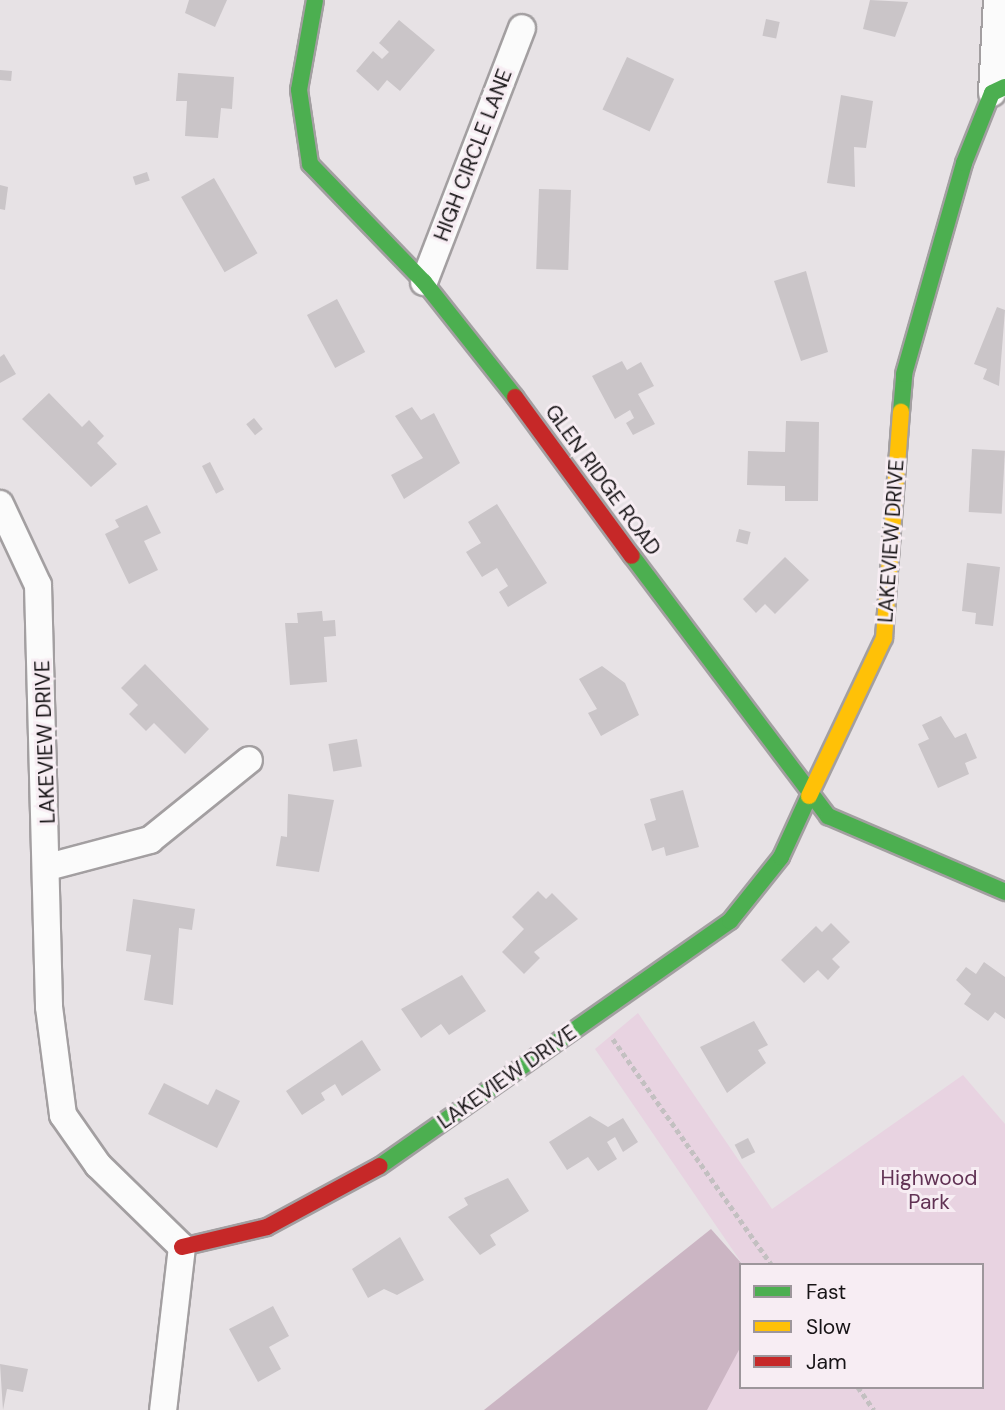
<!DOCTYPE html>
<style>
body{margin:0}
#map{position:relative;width:1005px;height:1410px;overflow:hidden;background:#e7e2e5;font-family:"DM Sans",sans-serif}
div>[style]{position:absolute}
.green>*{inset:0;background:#e8d3e1}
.forest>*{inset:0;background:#cbb5c3}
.building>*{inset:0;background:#cac5c8;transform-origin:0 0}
.path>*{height:4.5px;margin-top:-2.25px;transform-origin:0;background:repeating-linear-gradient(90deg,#c3c0c1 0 5px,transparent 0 8.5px)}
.roads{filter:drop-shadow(2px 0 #a39fa1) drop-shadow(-2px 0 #a39fa1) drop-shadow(0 2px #a39fa1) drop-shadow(0 -2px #a39fa1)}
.street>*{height:26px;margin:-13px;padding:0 13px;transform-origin:13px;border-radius:13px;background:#fbfbfb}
.fast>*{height:16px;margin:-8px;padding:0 8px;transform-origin:8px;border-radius:8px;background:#4caf50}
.slow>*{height:16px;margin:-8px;padding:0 8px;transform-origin:8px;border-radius:8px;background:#ffc107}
.jam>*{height:16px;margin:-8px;padding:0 8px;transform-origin:8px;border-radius:8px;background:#c62828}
span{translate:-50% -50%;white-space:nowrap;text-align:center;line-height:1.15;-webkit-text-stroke:6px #f7edf3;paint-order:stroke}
.street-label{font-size:21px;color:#171416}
.park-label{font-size:21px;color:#613254}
.legend{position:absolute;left:739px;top:1263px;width:245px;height:126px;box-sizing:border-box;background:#f7edf3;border:2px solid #9d969b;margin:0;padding:9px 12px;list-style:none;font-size:21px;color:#171416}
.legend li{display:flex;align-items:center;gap:14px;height:35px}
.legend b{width:35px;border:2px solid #9d969b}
</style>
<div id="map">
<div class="green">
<i style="clip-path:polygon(638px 1013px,772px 1209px,963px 1075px,1005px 1124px,1005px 1410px,538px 1410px,741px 1266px,741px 1387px,982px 1387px,982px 1265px,743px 1265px,595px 1049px)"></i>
</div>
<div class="forest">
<i style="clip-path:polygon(711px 1229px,743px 1265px,741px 1346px,707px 1410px,484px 1410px)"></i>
</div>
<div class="building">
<i style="clip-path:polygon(189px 0,227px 0,215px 27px,185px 13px)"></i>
<i style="clip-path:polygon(870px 0,908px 2px,895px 37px,863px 29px)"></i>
<i style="left:766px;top:19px;width:14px;height:17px;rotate:12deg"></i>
<i style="clip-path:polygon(399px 20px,435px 50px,400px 91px,387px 80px,378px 91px,356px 71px,373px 51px,382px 59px,389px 52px,379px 43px)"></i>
<i style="left:627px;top:57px;width:52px;height:58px;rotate:25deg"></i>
<i style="left:0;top:70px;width:12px;height:10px;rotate:5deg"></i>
<i style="clip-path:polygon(178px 73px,234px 77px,232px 109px,221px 108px,218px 138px,185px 136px,187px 101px,176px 101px)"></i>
<i style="clip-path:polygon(841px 95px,873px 101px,866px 148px,854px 147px,855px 187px,827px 183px)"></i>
<i style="left:147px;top:172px;width:9px;height:15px;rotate:72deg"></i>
<i style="left:214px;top:178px;width:87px;height:38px;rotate:60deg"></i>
<i style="clip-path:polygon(0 185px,8px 187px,5px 210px,0 209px)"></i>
<i style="left:539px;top:189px;width:32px;height:80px;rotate:2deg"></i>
<i style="clip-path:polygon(806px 271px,828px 352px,801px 361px,774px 281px)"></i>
<i style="left:337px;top:299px;width:60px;height:34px;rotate:62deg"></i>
<i style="clip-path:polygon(997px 307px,1005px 310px,999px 386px,983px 379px,987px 369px,974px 364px)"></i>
<i style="clip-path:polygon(4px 354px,16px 374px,0 383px,0 357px)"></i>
<i style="clip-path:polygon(622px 361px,627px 370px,641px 362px,654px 386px,638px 394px,655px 424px,633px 435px,626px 423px,634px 418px,630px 410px,615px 419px,592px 376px)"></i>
<i style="clip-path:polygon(49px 393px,82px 427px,89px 420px,104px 436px,97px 443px,117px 464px,91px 487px,22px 419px)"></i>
<i style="clip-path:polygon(412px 407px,421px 420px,434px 413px,460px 463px,404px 499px,391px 475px,423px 458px,395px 416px)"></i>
<i style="left:254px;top:418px;width:14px;height:10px;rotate:51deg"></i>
<i style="clip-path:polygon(786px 421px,819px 422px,818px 501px,785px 501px,785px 486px,747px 485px,748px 451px,785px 452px)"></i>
<i style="left:972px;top:449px;width:33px;height:63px;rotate:3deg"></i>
<i style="left:210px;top:462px;width:31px;height:9px;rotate:63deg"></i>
<i style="clip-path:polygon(497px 504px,547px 583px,508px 607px,499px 592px,508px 586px,497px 568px,482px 577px,466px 552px,481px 543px,468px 522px)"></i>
<i style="clip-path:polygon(147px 505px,161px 533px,144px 541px,158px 570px,129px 584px,105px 534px,119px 527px,115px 520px)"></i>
<i style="left:739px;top:529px;width:12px;height:13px;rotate:14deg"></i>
<i style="clip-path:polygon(785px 557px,809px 580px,775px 614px,765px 604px,756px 613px,743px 599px)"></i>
<i style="clip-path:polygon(967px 563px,1000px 567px,993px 626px,975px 624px,976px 613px,962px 611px)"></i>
<i style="clip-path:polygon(322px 611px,323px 621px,335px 620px,336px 636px,324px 637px,327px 682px,290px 685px,285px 623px,298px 623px,297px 613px)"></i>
<i style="clip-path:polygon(145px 664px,209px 729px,185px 754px,154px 723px,146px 731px,129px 714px,138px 705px,121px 688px)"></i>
<i style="clip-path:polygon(602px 666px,625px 683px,639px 715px,601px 736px,588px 713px,597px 709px,579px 679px)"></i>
<i style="clip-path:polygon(941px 716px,955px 738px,966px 733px,977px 758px,965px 763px,969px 774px,938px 788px,918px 744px,929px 739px,922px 725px)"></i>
<i style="left:357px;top:739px;width:28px;height:29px;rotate:80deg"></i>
<i style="clip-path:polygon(683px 790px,699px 847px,666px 856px,664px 847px,652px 851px,644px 824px,656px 820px,650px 799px)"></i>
<i style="clip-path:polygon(288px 794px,334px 800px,319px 872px,276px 866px,281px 836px,287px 837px)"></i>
<i style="clip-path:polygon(538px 891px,546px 899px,552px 893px,578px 919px,534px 952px,540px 958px,524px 974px,502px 952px,524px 929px,512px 917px)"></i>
<i style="clip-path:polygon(133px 899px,195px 909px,192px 930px,179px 928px,173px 1005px,144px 1000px,151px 955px,126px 951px)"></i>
<i style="clip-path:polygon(831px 923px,850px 942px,832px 959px,840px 967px,828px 980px,818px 970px,804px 983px,781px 960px,816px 926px,822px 932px)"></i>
<i style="clip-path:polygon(984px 962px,1005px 977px,1005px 1019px,995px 1012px,988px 1021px,964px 1004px,971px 994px,956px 980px,966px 967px,976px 974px)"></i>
<i style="clip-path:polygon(462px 975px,486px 1011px,449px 1035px,441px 1024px,421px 1038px,401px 1009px)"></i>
<i style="clip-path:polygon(754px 1021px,768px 1045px,758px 1050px,766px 1063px,727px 1093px,700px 1047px)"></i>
<i style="clip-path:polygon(362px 1040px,381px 1070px,342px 1096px,335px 1084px,321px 1093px,325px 1100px,302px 1115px,286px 1091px)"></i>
<i style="clip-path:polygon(164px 1083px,208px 1105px,216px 1089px,240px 1101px,217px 1148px,148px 1114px)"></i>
<i style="clip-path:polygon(590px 1116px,608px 1127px,623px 1118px,638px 1142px,623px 1152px,615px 1137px,607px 1142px,617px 1159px,598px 1171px,588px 1157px,567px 1170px,549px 1142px)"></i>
<i style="left:748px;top:1138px;width:16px;height:15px;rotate:63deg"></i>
<i style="clip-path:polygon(508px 1178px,529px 1211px,490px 1235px,496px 1245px,480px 1255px,448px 1217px,468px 1205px,464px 1198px)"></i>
<i style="clip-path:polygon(400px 1237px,424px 1280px,397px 1295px,384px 1289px,368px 1298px,352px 1269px)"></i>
<i style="clip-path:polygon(273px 1306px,289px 1336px,269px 1347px,281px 1369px,258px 1382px,229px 1329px)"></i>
<i style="clip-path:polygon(0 1364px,28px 1369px,23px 1392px,7px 1389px,3px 1410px)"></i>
</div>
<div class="path">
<i style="left:613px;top:1039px;width:276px;rotate:54.9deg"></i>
<i style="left:858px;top:1387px;width:28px;rotate:55deg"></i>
</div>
<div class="roads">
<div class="street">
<i style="left:992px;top:93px;width:93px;rotate:-86.9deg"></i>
<i style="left:424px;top:282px;width:272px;rotate:-68.9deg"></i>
<i style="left:0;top:504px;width:89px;rotate:64.9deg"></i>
<i style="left:38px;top:585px;width:422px;rotate:88.5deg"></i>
<i style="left:49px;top:1007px;width:109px;rotate:82.6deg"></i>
<i style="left:63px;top:1115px;width:61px;rotate:55deg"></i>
<i style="left:98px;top:1165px;width:117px;rotate:44.3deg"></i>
<i style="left:182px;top:1247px;width:164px;rotate:96.6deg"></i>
<i style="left:48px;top:867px;width:106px;rotate:-14.8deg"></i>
<i style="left:150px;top:840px;width:127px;rotate:-38.9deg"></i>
</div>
<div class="fast">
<i style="left:315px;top:0;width:91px;rotate:100.1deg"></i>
<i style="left:299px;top:90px;width:75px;rotate:81.5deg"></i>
<i style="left:310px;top:164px;width:164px;rotate:46deg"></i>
<i style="left:424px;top:282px;width:147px;rotate:51.6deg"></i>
<i style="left:901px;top:412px;width:38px;rotate:-85deg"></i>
<i style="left:904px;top:374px;width:219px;rotate:-74.1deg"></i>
<i style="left:964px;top:163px;width:75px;rotate:-68.2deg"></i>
<i style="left:992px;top:93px;width:14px;rotate:-25deg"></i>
<i style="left:632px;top:556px;width:326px;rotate:53deg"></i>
<i style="left:828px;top:816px;width:193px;rotate:23.2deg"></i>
<i style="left:380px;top:1166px;width:427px;rotate:-35deg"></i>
<i style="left:730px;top:921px;width:82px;rotate:-51.4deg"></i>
<i style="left:781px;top:857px;width:67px;rotate:-65.3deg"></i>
</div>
<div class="slow">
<i style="left:809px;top:796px;width:175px;rotate:-64.6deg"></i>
<i style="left:884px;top:638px;width:227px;rotate:-85.7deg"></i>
</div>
<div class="jam">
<i style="left:515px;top:397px;width:197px;rotate:53.7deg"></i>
<i style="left:182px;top:1247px;width:87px;rotate:-13.2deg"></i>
<i style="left:267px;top:1227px;width:128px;rotate:-28.4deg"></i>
</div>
</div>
<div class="street-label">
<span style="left:473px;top:155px;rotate:-69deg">HIGH CIRCLE LANE</span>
<span style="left:603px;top:480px;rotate:54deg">GLEN RIDGE ROAD</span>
<span style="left:891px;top:541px;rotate:-86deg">LAKEVIEW DRIVE</span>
<span style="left:45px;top:742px;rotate:-92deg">LAKEVIEW DRIVE</span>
<span style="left:507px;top:1077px;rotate:-35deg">LAKEVIEW DRIVE</span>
</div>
<div class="park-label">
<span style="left:929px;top:1190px">Highwood<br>Park</span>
</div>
<ul class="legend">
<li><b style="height:9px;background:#4caf50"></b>Fast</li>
<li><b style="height:9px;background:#ffc107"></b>Slow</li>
<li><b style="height:9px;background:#c62828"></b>Jam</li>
</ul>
</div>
